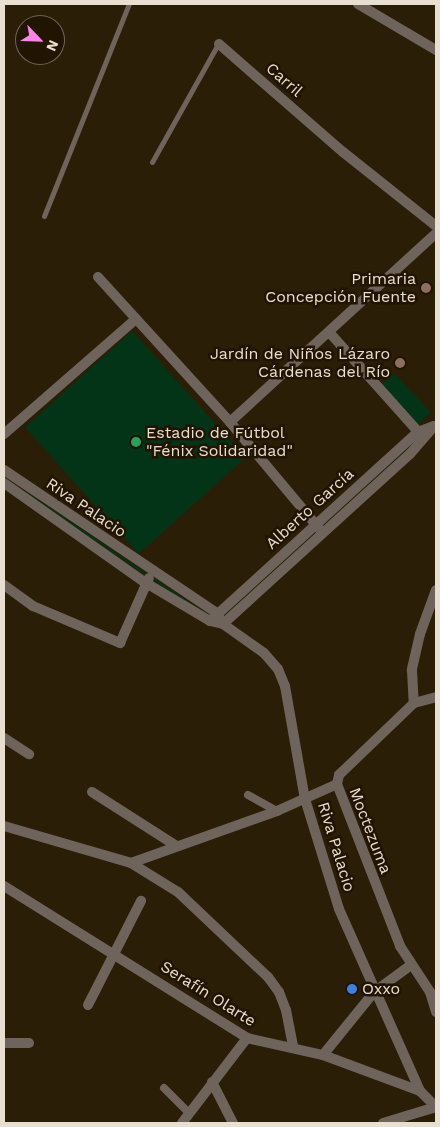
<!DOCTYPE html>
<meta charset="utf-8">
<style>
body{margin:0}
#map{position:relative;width:440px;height:1127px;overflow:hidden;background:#2b1e06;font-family:"Work Sans",sans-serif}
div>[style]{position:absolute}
.green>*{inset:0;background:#033418;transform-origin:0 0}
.service>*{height:5px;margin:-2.5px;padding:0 2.5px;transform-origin:2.5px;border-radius:2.5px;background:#6f645c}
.pedestrian>*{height:8px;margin:-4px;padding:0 4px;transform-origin:4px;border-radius:4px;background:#6f645c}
.minor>*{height:10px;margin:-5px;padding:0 5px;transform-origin:5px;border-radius:5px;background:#6f645c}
.dots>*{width:14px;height:14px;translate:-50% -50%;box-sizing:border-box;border:2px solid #211400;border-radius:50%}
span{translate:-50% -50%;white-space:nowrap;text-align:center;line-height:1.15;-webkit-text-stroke:5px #211400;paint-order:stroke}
.street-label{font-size:16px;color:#e8dfd1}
.poi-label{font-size:16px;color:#e8dfd1}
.right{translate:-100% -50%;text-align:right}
.left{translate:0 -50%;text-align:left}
.frame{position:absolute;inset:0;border:5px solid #e8dfd1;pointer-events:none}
.north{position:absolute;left:15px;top:15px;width:50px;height:50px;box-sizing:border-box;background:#211400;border:1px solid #716554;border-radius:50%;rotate:114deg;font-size:14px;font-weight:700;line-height:20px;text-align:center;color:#e8dfd1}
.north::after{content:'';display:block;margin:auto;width:18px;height:22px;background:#fa87e7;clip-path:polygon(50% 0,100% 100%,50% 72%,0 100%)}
</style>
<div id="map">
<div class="green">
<i style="left:132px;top:331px;width:170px;height:144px;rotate:48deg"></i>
<i style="left:394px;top:373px;width:54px;height:17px;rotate:47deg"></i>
<i style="clip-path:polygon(22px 491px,25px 491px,204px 612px,202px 613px)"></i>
</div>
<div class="service">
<i style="left:152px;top:162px;width:135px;rotate:-60.8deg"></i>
<i style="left:44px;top:216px;width:228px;rotate:-68.2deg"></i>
</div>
<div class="pedestrian">
<i style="left:248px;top:795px;width:33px;rotate:29deg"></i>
<i style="left:164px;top:1088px;width:35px;rotate:45deg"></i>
</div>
<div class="minor">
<i style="left:358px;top:4px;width:91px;rotate:30.5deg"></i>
<i style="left:219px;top:44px;width:164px;rotate:41.1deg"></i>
<i style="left:343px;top:152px;width:119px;rotate:38.5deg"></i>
<i style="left:98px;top:277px;width:196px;rotate:47.7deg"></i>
<i style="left:230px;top:422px;width:143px;rotate:50.1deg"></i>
<i style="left:329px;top:332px;width:140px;rotate:48.2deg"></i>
<i style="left:230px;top:422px;width:280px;rotate:-42.5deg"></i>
<i style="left:4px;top:434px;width:175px;rotate:-41.1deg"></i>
<i style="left:4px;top:470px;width:258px;rotate:33.9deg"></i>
<i style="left:218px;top:614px;width:5px;rotate:68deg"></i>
<i style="left:4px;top:483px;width:174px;rotate:35.2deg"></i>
<i style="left:146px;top:583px;width:74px;rotate:30.7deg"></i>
<i style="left:210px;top:621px;width:13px;rotate:13deg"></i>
<i style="left:223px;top:624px;width:50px;rotate:35.3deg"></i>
<i style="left:264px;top:653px;width:21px;rotate:49deg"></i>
<i style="left:278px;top:669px;width:18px;rotate:68deg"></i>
<i style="left:285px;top:686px;width:115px;rotate:80deg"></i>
<i style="left:305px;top:799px;width:115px;rotate:72.8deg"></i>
<i style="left:339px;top:909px;width:199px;rotate:66deg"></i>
<i style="left:4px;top:585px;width:36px;rotate:36deg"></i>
<i style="left:33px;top:606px;width:95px;rotate:23deg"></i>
<i style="left:120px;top:643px;width:71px;rotate:-66deg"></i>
<i style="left:436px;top:590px;width:47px;rotate:110deg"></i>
<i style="left:420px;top:634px;width:37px;rotate:103deg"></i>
<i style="left:412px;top:670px;width:33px;rotate:87deg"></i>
<i style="left:414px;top:703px;width:104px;rotate:136.2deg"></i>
<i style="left:339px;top:775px;width:9px;rotate:103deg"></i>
<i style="left:337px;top:784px;width:174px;rotate:68.7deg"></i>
<i style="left:400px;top:946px;width:55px;rotate:56.9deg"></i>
<i style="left:430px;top:992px;width:21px;rotate:73deg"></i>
<i style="left:210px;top:621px;width:281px;rotate:-42.3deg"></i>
<i style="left:418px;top:432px;width:17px;rotate:-21deg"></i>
<i style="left:223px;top:624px;width:253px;rotate:-42.3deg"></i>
<i style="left:410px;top:454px;width:37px;rotate:-49deg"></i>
<i style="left:414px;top:703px;width:23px;rotate:-15deg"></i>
<i style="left:4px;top:738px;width:30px;rotate:33deg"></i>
<i style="left:92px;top:792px;width:98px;rotate:32.6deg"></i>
<i style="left:4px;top:826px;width:132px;rotate:16.2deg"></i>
<i style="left:131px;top:863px;width:55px;rotate:31.7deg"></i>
<i style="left:178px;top:892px;width:124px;rotate:43.4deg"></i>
<i style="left:268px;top:977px;width:19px;rotate:54deg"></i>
<i style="left:279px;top:992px;width:19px;rotate:69deg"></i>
<i style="left:286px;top:1010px;width:38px;rotate:79deg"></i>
<i style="left:131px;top:863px;width:155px;rotate:-19.6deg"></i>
<i style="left:277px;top:811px;width:66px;rotate:-24.2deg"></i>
<i style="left:4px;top:886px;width:287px;rotate:32deg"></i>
<i style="left:247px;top:1038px;width:78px;rotate:12.6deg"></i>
<i style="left:323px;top:1055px;width:103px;rotate:20.4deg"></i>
<i style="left:420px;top:1091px;width:23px;rotate:45deg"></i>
<i style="left:88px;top:1005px;width:117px;rotate:-63deg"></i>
<i style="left:4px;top:1043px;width:25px"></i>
<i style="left:323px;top:1055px;width:81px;rotate:-51deg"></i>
<i style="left:374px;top:992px;width:46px;rotate:-36.1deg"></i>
<i style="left:212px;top:1082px;width:46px;rotate:62.9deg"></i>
<i style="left:182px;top:1123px;width:107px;rotate:-52.6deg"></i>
<i style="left:383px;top:1123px;width:55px;rotate:-16.8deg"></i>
</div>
<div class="dots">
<i style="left:426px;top:288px;background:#8d6e63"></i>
<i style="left:400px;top:363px;background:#8d6e63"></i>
<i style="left:136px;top:442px;background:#2e9e5b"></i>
<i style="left:352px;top:989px;background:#3f7fe0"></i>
</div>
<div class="street-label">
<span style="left:284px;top:80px;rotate:41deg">Carril</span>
<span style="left:86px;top:508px;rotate:34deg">Riva Palacio</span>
<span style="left:310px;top:509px;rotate:-42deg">Alberto García</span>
<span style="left:370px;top:831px;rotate:69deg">Moctezuma</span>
<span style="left:336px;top:847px;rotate:73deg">Riva Palacio</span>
<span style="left:208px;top:994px;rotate:32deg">Serafín Olarte</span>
</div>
<div class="poi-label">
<span class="right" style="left:416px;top:288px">Primaria<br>Concepción Fuente</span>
<span class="right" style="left:390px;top:363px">Jardín de Niños Lázaro<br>Cárdenas del Río</span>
<span class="left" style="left:146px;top:442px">Estadio de Fútbol<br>"Fénix Solidaridad"</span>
<span class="left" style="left:362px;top:989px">Oxxo</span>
</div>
<div class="frame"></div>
<div class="north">N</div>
</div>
